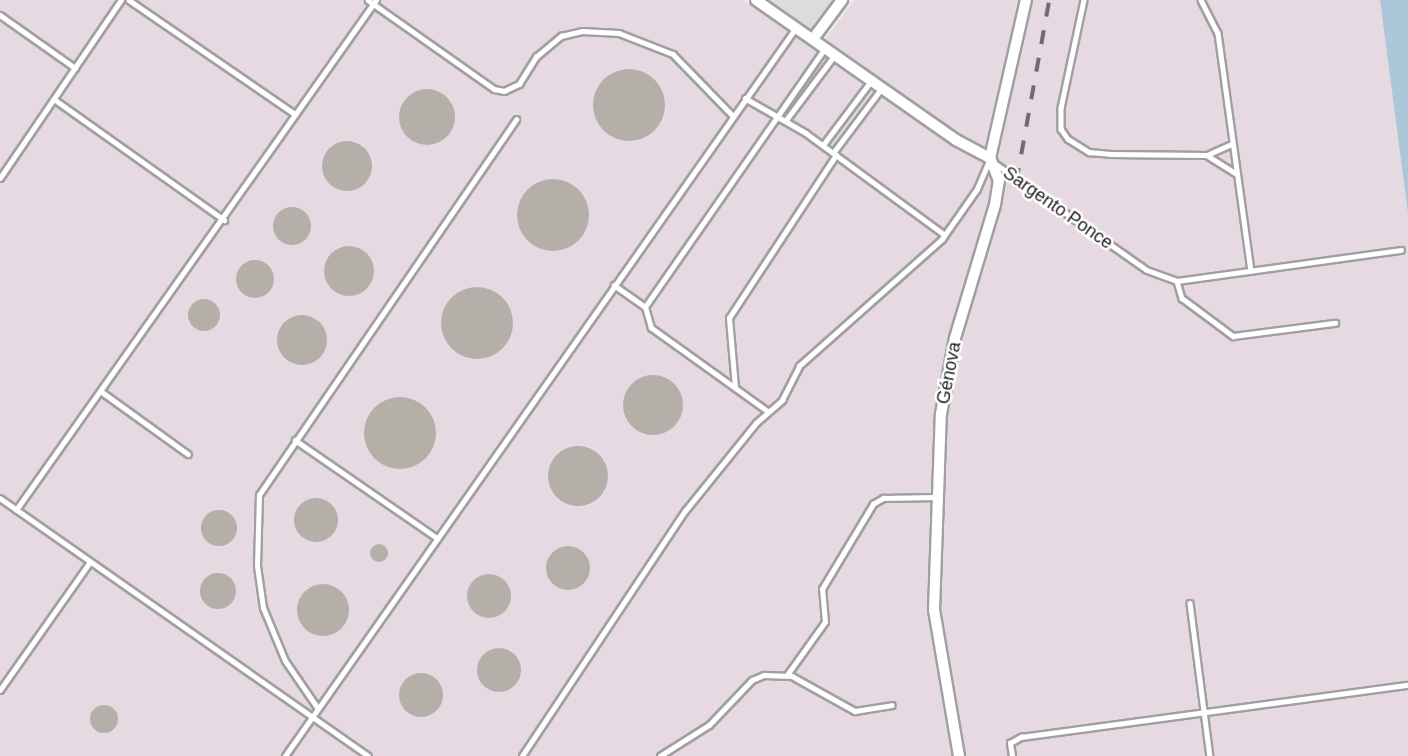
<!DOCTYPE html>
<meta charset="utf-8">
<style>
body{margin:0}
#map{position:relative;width:1408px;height:756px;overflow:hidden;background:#efede6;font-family:Helvetica,sans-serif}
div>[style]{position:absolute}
.residential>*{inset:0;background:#dddcdc}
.industrial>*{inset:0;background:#e7d9e2}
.water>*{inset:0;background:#abc7d8}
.building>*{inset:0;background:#b4afa9}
.round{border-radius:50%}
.roads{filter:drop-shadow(2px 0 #a0a0a0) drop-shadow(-2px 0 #a0a0a0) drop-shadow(0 2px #a0a0a0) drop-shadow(0 -2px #a0a0a0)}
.service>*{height:4.5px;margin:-2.25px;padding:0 2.25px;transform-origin:2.25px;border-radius:2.25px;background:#fff}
.minor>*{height:10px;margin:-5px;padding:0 5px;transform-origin:5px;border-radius:5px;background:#fff}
.rail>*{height:3.5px;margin-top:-1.75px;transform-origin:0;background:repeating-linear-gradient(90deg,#6d6d6d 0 14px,transparent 0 28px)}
span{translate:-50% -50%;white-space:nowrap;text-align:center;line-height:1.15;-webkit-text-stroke:5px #fff;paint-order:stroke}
.street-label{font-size:18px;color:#1f1f1f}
</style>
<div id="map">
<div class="residential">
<i style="clip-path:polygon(765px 0,833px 0,810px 31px)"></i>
</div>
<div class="industrial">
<i style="clip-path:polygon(0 0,743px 0,817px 50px,854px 0,1380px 0,1408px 214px,1408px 756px,0 756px)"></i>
</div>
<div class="water">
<i style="clip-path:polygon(1380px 0,1408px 0,1408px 214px)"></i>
</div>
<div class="building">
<i class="round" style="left:593px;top:69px;width:72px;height:72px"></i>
<i class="round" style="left:399px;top:89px;width:56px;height:56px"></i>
<i class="round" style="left:322px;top:141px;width:50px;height:50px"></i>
<i class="round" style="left:517px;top:179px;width:72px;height:72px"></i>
<i class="round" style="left:273px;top:207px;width:38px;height:38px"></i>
<i class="round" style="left:324px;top:246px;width:50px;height:50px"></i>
<i class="round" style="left:236px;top:260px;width:38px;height:38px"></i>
<i class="round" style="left:441px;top:287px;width:72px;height:72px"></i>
<i class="round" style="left:188px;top:299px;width:32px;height:32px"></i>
<i class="round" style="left:277px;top:315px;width:50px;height:50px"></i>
<i class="round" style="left:623px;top:375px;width:60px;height:60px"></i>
<i class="round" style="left:364px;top:397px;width:72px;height:72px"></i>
<i class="round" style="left:548px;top:446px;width:60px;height:60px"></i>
<i class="round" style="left:294px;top:498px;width:44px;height:44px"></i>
<i class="round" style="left:201px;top:510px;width:36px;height:36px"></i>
<i class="round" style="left:370px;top:544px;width:18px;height:18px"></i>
<i class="round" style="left:546px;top:546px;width:44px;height:44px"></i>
<i class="round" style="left:200px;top:573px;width:36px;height:36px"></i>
<i class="round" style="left:467px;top:574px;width:44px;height:44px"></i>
<i class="round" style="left:297px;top:584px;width:52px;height:52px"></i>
<i class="round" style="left:477px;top:648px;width:44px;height:44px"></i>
<i class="round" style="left:399px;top:673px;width:44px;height:44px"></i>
<i class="round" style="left:90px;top:705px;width:28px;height:28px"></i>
</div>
<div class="roads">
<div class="service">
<i style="left:129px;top:0;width:201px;rotate:34.5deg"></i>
<i style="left:368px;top:0;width:154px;rotate:35.2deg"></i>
<i style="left:494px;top:89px;width:10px;rotate:11deg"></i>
<i style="left:504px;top:91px;width:17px;rotate:-25deg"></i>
<i style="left:519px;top:84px;width:32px;rotate:-58deg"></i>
<i style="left:536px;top:57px;width:33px;rotate:-40deg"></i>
<i style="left:561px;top:36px;width:22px;rotate:-13deg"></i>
<i style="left:582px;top:31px;width:37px;rotate:3deg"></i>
<i style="left:619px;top:33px;width:58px;rotate:21.3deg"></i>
<i style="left:673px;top:54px;width:86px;rotate:45.9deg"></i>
<i style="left:1084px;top:0;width:110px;rotate:102deg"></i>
<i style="left:1061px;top:108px;width:21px;rotate:90deg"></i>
<i style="left:1061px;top:129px;width:12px;rotate:55deg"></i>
<i style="left:1068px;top:139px;width:25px;rotate:32deg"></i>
<i style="left:1089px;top:152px;width:21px;rotate:5deg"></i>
<i style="left:1110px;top:154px;width:97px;rotate:0.6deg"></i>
<i style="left:1207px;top:155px;width:27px;rotate:-24deg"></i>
<i style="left:1201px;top:0;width:37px;rotate:63deg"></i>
<i style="left:1218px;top:33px;width:240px;rotate:82.1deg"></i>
<i style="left:0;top:15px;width:92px;rotate:35.2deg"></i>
<i style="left:745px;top:98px;width:70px;rotate:29.8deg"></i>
<i style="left:806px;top:133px;width:172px;rotate:36.3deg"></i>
<i style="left:54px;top:99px;width:209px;rotate:35.4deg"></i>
<i style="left:786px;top:120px;width:80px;rotate:-53.1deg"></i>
<i style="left:823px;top:145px;width:80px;rotate:-53.1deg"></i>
<i style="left:833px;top:153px;width:80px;rotate:-53.1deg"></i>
<i style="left:1208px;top:156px;width:32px;rotate:32deg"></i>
<i style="left:996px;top:164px;width:184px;rotate:35.1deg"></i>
<i style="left:1147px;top:270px;width:32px;rotate:20deg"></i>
<i style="left:1177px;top:281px;width:226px;rotate:-7.9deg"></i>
<i style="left:0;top:178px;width:215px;rotate:-55.8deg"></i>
<i style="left:1177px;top:281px;width:18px;rotate:74deg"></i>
<i style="left:1182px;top:298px;width:64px;rotate:36.7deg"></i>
<i style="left:1233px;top:336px;width:103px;rotate:-7.3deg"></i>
<i style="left:614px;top:285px;width:38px;rotate:35deg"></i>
<i style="left:735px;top:387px;width:69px;rotate:-95deg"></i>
<i style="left:729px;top:318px;width:195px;rotate:-56.7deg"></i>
<i style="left:102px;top:392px;width:106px;rotate:35.8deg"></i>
<i style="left:768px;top:412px;width:144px;rotate:-144.3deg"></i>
<i style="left:651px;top:328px;width:22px;rotate:-106deg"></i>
<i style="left:645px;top:307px;width:315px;rotate:-55.2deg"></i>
<i style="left:295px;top:440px;width:173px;rotate:34.6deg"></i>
<i style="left:0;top:498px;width:449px;rotate:35deg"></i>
<i style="left:16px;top:510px;width:624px;rotate:-54.78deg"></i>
<i style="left:1190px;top:603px;width:154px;rotate:82.6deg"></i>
<i style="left:787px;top:675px;width:65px;rotate:-54.4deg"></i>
<i style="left:825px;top:622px;width:33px;rotate:-95deg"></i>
<i style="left:822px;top:589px;width:99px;rotate:-59deg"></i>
<i style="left:873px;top:504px;width:12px;rotate:-31deg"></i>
<i style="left:883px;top:498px;width:53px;rotate:-1.1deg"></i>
<i style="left:0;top:690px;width:156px;rotate:-54.9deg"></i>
<i style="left:318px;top:709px;width:58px;rotate:-124.5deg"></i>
<i style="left:285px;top:661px;width:57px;rotate:-112.5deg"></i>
<i style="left:263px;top:608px;width:42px;rotate:-98.1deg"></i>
<i style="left:257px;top:566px;width:71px;rotate:-88.4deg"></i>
<i style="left:259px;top:495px;width:455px;rotate:-55.6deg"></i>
<i style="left:285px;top:756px;width:888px;rotate:-54.95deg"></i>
<i style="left:522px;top:756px;width:294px;rotate:-56.4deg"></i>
<i style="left:685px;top:511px;width:113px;rotate:-51.1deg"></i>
<i style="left:756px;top:423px;width:35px;rotate:-41deg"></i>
<i style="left:782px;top:400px;width:38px;rotate:-63deg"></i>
<i style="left:799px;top:366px;width:191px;rotate:-41.6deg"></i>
<i style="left:942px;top:239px;width:61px;rotate:-55deg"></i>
<i style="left:977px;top:189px;width:30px;rotate:-67deg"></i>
<i style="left:660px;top:756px;width:58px;rotate:-32.3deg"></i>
<i style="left:709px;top:725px;width:62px;rotate:-46.3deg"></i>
<i style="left:752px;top:680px;width:13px;rotate:-23deg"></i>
<i style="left:764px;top:675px;width:28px;rotate:2deg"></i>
<i style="left:792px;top:676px;width:72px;rotate:29.1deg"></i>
<i style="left:855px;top:711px;width:37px;rotate:-9deg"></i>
<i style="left:1012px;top:756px;width:13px;rotate:-99deg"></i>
<i style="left:1010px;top:743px;width:13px;rotate:-29deg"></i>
<i style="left:1021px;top:737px;width:390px;rotate:-7.7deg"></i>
</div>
<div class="minor">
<i style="left:756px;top:0;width:244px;rotate:35deg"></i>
<i style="left:956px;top:140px;width:38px;rotate:28deg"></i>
<i style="left:813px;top:39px;width:49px;rotate:-53.4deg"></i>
<i style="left:959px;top:756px;width:148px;rotate:-99.7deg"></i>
<i style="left:934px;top:610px;width:196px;rotate:-88deg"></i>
<i style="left:941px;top:414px;width:77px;rotate:-79.6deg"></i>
<i style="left:955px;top:338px;width:139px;rotate:-73.3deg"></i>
<i style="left:995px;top:205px;width:24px;rotate:-81deg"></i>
<i style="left:999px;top:181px;width:25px;rotate:-111deg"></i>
<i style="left:990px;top:158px;width:162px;rotate:-77.2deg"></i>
</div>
</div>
<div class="rail">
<i style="left:1016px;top:182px;width:185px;rotate:-79.7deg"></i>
</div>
<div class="street-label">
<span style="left:1058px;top:208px;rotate:35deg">Sargento Ponce</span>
<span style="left:949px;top:373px;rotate:-79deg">Génova</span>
</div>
</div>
